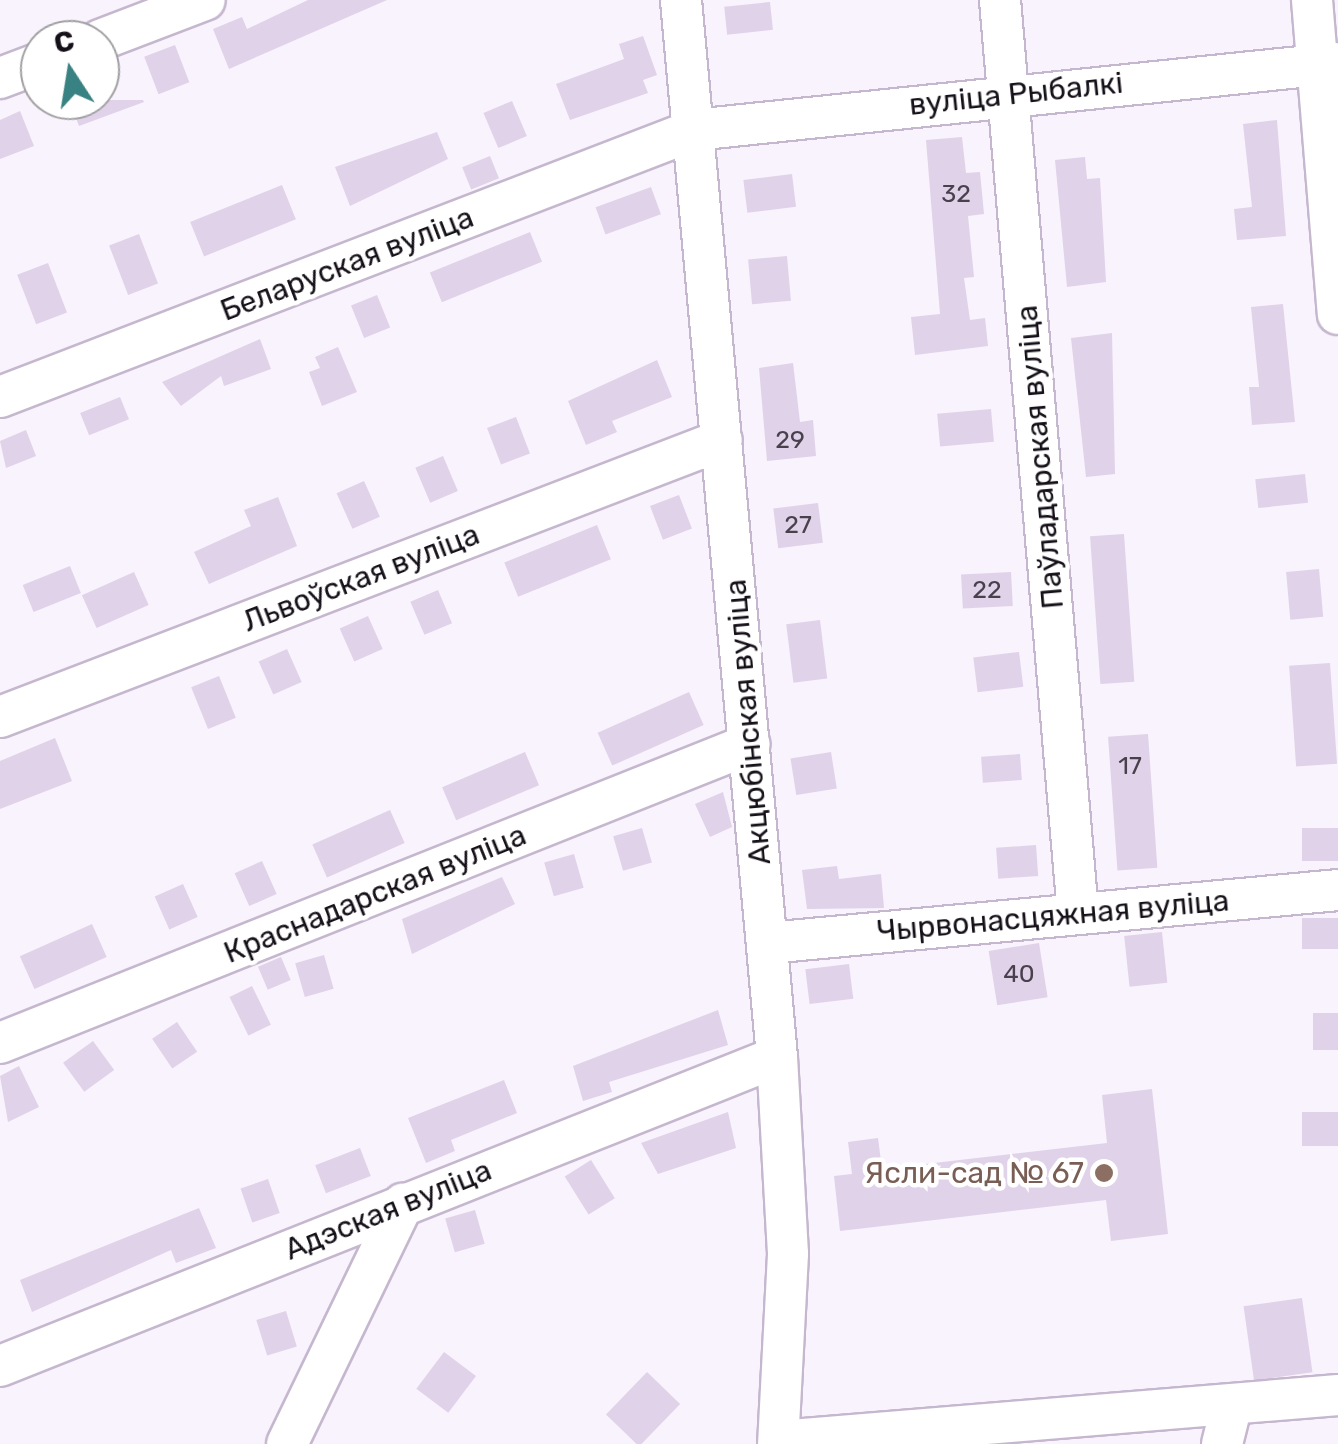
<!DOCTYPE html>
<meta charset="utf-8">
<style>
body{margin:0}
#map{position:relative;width:1338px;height:1444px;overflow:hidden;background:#f9f3fd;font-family:Rubik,sans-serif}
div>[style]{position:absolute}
.building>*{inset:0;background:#e0d2e9;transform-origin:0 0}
.roads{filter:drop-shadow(2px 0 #c5b7ce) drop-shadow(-2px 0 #c5b7ce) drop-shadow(0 2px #c5b7ce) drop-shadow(0 -2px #c5b7ce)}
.minor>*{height:40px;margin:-20px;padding:0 20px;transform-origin:20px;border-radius:20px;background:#fff}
.dots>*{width:28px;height:28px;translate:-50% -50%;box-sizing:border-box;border:5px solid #fff;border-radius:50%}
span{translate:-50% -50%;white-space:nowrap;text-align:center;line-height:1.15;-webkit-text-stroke:9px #fff;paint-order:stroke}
.number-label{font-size:25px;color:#48414d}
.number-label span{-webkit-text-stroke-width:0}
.street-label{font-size:30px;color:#161119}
.education-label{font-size:30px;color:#785e54}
.right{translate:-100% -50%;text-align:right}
.north{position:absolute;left:20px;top:20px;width:100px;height:100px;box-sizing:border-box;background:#fff;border:2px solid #a2a0a3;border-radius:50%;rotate:348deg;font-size:28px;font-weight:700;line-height:40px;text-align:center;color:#161119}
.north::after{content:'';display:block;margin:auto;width:35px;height:45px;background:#398283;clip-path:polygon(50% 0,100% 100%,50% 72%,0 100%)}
</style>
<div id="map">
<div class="building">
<i style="clip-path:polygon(308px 0,387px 0,229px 69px,213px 29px,242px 17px,247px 29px)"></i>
<i style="left:770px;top:2px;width:28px;height:46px;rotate:84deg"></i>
<i style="clip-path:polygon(643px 36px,657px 75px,643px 80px,648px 93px,570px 120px,556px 84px,624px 59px,619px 44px)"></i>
<i style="left:175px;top:45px;width:40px;height:33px;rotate:69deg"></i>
<i style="clip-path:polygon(69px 100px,143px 100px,144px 102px,79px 126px)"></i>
<i style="left:512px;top:101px;width:38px;height:31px;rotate:67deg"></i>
<i style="clip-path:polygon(20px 111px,34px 146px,0 159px,0 120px)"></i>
<i style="clip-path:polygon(1277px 120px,1286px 236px,1237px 240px,1234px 209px,1252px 207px,1243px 124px)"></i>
<i style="clip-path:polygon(437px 132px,448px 159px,350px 206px,335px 167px)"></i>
<i style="clip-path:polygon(962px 137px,966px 173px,980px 172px,984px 214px,968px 216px,974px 277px,964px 278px,970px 320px,985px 318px,988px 346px,915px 355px,911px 317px,940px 314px,926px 140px)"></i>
<i style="left:490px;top:156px;width:24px;height:30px;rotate:68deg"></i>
<i style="clip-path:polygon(1085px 157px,1087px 179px,1100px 178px,1106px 282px,1067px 287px,1055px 160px)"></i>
<i style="left:792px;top:174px;width:33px;height:49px;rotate:83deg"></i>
<i style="left:282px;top:185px;width:37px;height:99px;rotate:68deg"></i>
<i style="left:651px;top:187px;width:29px;height:59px;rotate:70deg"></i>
<i style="left:530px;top:232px;width:32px;height:108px;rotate:68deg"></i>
<i style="left:139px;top:234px;width:53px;height:32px;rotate:69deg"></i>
<i style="left:787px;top:256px;width:45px;height:39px;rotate:85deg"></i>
<i style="left:48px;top:263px;width:53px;height:33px;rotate:69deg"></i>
<i style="left:377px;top:295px;width:35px;height:28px;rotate:68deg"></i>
<i style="clip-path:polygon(1283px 304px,1295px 422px,1252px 425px,1249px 387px,1259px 387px,1251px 307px)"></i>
<i style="clip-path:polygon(1112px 333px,1115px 474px,1086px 477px,1071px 338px)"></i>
<i style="clip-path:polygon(260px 339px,271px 369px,224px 386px,221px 376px,181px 406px,162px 382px)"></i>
<i style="clip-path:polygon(338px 347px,357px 392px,322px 406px,309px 372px,320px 368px,315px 357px)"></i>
<i style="clip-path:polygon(657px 360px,672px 397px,612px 421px,617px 432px,586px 445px,568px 401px)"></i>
<i style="clip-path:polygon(793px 363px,800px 422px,813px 420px,816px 456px,767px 461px,759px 368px)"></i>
<i style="left:120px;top:397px;width:24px;height:43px;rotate:68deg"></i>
<i style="left:991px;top:409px;width:33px;height:54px;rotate:85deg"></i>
<i style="left:516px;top:417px;width:39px;height:31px;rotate:69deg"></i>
<i style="clip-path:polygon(26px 430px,36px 456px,6px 468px,0 441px)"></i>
<i style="left:443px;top:456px;width:38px;height:30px;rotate:67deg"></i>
<i style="left:1305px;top:474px;width:29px;height:50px;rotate:84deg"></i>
<i style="left:364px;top:481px;width:39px;height:30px;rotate:66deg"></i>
<i style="left:679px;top:495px;width:36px;height:31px;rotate:69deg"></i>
<i style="clip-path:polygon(278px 497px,297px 546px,209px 584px,194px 552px,251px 526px,244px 510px)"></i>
<i style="left:818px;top:503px;width:40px;height:45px;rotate:83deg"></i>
<i style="left:597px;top:525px;width:37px;height:100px;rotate:68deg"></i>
<i style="left:1124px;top:534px;width:148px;height:34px;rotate:86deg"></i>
<i style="left:70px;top:566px;width:29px;height:51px;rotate:68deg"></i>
<i style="left:1319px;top:569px;width:48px;height:33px;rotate:85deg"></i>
<i style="left:134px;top:572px;width:36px;height:57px;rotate:66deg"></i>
<i style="left:1011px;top:572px;width:34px;height:50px;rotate:87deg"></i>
<i style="left:438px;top:590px;width:36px;height:30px;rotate:67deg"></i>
<i style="left:368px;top:616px;width:36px;height:31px;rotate:66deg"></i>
<i style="left:820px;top:620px;width:59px;height:34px;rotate:83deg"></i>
<i style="left:287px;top:649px;width:36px;height:31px;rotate:66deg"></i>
<i style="left:1019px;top:652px;width:35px;height:46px;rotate:83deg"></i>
<i style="left:1330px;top:663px;width:101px;height:41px;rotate:86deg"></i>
<i style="left:219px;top:676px;width:45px;height:30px;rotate:68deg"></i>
<i style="left:689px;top:692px;width:36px;height:100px;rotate:66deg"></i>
<i style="left:1148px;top:734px;width:134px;height:40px;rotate:86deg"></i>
<i style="clip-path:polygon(55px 738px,72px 781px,0 809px,0 761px)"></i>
<i style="left:525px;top:752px;width:36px;height:90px;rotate:67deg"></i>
<i style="left:831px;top:752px;width:37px;height:41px;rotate:81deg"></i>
<i style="left:1020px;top:754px;width:26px;height:39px;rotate:86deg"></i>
<i style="clip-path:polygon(723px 792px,732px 827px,710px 837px,695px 804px)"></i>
<i style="left:390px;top:810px;width:36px;height:85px;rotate:66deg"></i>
<i style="left:642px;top:828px;width:36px;height:30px;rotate:74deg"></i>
<i style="left:1338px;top:828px;width:33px;height:36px;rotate:90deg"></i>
<i style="left:1036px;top:845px;width:31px;height:40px;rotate:86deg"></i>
<i style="left:574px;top:854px;width:35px;height:31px;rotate:74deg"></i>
<i style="left:262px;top:861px;width:36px;height:30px;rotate:66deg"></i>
<i style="clip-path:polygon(837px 866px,839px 879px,881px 874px,884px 908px,807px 909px,802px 870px)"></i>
<i style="clip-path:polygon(502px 877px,515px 904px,412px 954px,402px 919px)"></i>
<i style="left:183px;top:884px;width:36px;height:31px;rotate:66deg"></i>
<i style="left:1338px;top:918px;width:31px;height:36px;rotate:90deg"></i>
<i style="left:92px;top:924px;width:36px;height:79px;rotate:66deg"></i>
<i style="left:1162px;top:932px;width:51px;height:38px;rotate:84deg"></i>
<i style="left:1039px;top:943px;width:55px;height:51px;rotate:81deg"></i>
<i style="left:324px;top:955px;width:35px;height:30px;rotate:74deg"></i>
<i style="left:281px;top:957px;width:25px;height:25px;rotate:67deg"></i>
<i style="left:849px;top:964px;width:35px;height:44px;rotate:83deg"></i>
<i style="left:252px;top:986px;width:43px;height:25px;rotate:64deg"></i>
<i style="clip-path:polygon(718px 1010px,728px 1045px,609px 1082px,612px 1092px,583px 1101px,573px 1066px)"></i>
<i style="left:1338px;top:1013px;width:37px;height:25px;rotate:90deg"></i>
<i style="left:177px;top:1022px;width:36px;height:30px;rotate:56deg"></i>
<i style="left:93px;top:1041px;width:36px;height:37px;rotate:54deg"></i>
<i style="clip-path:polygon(19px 1066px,39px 1107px,8px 1122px,0 1076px)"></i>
<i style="clip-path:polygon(504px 1080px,517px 1113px,451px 1140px,455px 1151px,426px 1163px,408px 1118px)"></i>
<i style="clip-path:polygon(1152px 1089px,1168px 1234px,1111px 1241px,1106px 1200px,840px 1231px,834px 1176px,852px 1174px,848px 1142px,878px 1138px,882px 1169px,1107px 1143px,1102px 1095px)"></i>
<i style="clip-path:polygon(728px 1112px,736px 1148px,658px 1174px,641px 1143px)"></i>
<i style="left:1338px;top:1112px;width:34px;height:36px;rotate:90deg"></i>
<i style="left:360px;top:1148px;width:30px;height:48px;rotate:69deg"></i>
<i style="left:591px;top:1160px;width:45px;height:31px;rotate:58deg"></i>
<i style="left:268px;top:1179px;width:36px;height:29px;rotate:71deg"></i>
<i style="clip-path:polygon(199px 1208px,216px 1248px,176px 1263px,171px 1250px,32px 1312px,20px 1280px)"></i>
<i style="left:475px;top:1210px;width:35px;height:31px;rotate:74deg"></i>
<i style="left:1302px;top:1298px;width:75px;height:59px;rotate:82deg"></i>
<i style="left:286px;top:1311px;width:37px;height:31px;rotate:73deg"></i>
<i style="left:444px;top:1352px;width:40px;height:46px;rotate:37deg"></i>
<i style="left:647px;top:1372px;width:46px;height:59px;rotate:44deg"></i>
</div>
<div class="roads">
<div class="minor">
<i style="left:681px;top:0;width:1061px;rotate:84.81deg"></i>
<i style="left:777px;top:1057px;width:197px;rotate:86.8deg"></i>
<i style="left:788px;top:1254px;width:190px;rotate:93deg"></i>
<i style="left:1000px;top:0;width:916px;rotate:85.12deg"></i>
<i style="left:1312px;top:0;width:315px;rotate:85.3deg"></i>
<i style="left:100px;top:40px;width:112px;rotate:-20.9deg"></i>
<i style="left:0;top:78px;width:43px;rotate:-20.6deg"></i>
<i style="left:0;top:397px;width:744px;rotate:-21.04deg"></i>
<i style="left:694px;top:130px;width:647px;rotate:-5.94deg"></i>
<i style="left:0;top:717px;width:773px;rotate:-20.99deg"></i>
<i style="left:768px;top:943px;width:572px;rotate:-5.31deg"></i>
<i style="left:0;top:1043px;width:807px;rotate:-21.74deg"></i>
<i style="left:0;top:1366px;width:836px;rotate:-21.69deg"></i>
<i style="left:779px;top:1441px;width:561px;rotate:-4.7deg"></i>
<i style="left:287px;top:1444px;width:267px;rotate:-64.2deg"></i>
<i style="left:1222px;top:1444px;width:41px;rotate:-76deg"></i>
</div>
</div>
<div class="dots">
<i style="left:1104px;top:1173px;background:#8d6e63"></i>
</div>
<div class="number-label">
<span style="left:956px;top:194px">32</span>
<span style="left:790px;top:440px">29</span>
<span style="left:798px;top:525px">27</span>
<span style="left:987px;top:590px">22</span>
<span style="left:1130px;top:766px">17</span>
<span style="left:1019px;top:974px">40</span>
</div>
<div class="street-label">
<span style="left:1016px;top:94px;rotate:-6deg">вуліца Рыбалкі</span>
<span style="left:347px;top:264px;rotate:-21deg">Беларуская вуліца</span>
<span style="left:1040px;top:457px;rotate:-95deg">Паўладарская вуліца</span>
<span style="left:361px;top:578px;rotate:-21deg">Львоўская вуліца</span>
<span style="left:748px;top:722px;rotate:-95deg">Акцюбінская вуліца</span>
<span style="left:375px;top:894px;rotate:-22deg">Краснадарская вуліца</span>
<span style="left:1053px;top:916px;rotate:-5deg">Чырвонасцяжная вуліца</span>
<span style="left:388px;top:1210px;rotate:-22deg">Адэская вуліца</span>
</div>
<div class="education-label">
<span class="right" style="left:1084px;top:1173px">Ясли-сад № 67</span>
</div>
<div class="north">С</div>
</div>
